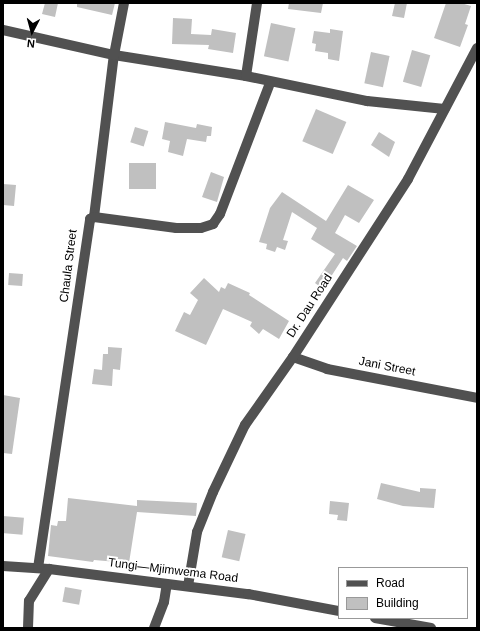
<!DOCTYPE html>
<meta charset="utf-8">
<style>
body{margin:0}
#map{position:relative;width:480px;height:631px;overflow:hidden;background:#fff;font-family:Helvetica,sans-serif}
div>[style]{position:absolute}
.building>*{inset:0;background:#c0c0c0;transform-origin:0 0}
.minor>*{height:10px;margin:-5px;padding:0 5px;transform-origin:5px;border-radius:5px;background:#515151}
span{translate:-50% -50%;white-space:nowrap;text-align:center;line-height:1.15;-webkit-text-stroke:4px #fff;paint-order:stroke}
.street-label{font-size:12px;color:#000}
.frame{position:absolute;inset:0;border:4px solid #000;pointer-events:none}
.legend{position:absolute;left:338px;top:567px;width:130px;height:52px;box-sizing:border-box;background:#fff;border:1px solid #999;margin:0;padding:5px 7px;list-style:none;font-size:12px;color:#000}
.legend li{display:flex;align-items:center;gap:8px;height:20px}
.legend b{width:20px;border:1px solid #999}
.north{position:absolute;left:12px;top:12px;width:40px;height:40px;-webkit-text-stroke:3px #fff;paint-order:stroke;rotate:186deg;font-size:11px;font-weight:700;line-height:16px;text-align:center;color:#000}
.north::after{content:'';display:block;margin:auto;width:14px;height:18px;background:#000;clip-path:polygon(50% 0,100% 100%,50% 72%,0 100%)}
</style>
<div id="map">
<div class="building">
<i style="clip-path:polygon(45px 3px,58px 3px,55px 17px,42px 14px)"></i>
<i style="clip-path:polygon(77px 3px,115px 3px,112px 15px,77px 7px)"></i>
<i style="clip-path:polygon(289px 3px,323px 3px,321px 13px,288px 9px)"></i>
<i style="clip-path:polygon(395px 3px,407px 3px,404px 18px,392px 16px)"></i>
<i style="clip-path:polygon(446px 3px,461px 3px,471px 6px,465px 24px,468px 25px,460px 47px,434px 38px)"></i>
<i style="clip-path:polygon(173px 18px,192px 19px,191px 34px,211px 35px,212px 29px,236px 33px,233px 53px,208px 49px,209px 45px,172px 44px)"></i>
<i style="left:271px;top:23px;width:25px;height:34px;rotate:12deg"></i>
<i style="clip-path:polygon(330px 29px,343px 31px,339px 61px,328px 59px,328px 53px,315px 51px,316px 44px,312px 43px,314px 31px,330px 33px)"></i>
<i style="left:412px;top:50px;width:19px;height:33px;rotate:16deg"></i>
<i style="left:371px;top:52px;width:19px;height:32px;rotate:12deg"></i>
<i style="left:316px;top:109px;width:33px;height:35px;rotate:23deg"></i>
<i style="clip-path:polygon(165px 122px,196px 128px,197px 124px,212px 127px,211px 136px,207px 136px,206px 142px,187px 139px,183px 156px,168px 152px,170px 141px,162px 139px)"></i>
<i style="left:135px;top:127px;width:14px;height:16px;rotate:17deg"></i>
<i style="clip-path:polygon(379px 132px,395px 142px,389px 157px,371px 145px)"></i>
<i style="left:129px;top:163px;width:27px;height:26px"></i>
<i style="clip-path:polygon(211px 172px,224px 177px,217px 202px,202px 197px)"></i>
<i style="clip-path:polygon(3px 184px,16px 185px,14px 206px,3px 205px)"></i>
<i style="clip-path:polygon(348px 185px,374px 200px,359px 223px,345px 215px,335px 233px,357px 246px,347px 261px,343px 258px,323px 289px,315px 283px,335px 254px,311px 239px,317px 228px,292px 212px,283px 240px,288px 241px,285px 250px,277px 247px,275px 252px,266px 249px,267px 244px,259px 242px,270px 208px,282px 192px,326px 221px)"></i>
<i style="left:9px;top:273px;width:14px;height:12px;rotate:4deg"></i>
<i style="clip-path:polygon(204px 278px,219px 292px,221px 287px,225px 289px,228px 283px,250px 293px,249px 295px,289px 321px,279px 339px,263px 329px,259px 334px,250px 326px,252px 322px,223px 309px,206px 345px,175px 331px,184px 312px,190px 315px,198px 300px,190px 293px)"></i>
<i style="clip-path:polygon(108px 347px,122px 348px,120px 370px,113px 369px,112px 386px,92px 384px,94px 369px,102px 370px,103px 354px,108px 354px)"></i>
<i style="clip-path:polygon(3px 395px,20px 398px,12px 454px,3px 453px)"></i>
<i style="clip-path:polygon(381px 483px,420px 492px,420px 488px,436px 489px,434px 508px,403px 506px,377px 499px)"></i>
<i style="clip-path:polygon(68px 498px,137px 506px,137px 500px,197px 503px,196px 516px,137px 512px,129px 563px,94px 560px,93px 562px,48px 556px,51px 525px,57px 526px,58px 521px,66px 521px)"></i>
<i style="clip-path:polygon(330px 501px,349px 503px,347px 521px,337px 520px,338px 515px,329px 514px)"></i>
<i style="left:3px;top:516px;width:21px;height:17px;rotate:5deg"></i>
<i style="left:228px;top:530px;width:18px;height:28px;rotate:13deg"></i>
<i style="left:65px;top:587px;width:17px;height:15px;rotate:10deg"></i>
</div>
<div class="minor">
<i style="left:3px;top:30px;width:114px;rotate:12.7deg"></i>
<i style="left:114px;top:55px;width:134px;rotate:9deg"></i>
<i style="left:246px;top:76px;width:124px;rotate:11.7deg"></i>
<i style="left:367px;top:101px;width:78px;rotate:5.9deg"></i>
<i style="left:246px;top:76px;width:74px;rotate:-81.4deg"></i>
<i style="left:94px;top:217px;width:163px;rotate:-83deg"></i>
<i style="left:114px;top:55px;width:53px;rotate:-79.1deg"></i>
<i style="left:293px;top:357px;width:36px;rotate:19deg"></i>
<i style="left:327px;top:369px;width:153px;rotate:10.9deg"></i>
<i style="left:3px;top:566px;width:46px;rotate:3.7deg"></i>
<i style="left:49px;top:569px;width:201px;rotate:7.2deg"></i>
<i style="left:248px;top:594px;width:93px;rotate:10.6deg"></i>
<i style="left:38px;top:568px;width:353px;rotate:-81.5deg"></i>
<i style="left:90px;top:219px;width:4px;rotate:-27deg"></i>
<i style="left:94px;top:217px;width:83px;rotate:7.6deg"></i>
<i style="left:176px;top:228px;width:25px"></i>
<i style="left:201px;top:228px;width:13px;rotate:-18deg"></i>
<i style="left:213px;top:224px;width:12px;rotate:-55deg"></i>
<i style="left:220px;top:214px;width:140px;rotate:-69.1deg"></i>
<i style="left:188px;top:586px;width:55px;rotate:-80.5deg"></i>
<i style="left:197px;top:532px;width:43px;rotate:-68.2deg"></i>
<i style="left:213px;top:492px;width:74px;rotate:-64.5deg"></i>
<i style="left:245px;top:425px;width:83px;rotate:-54.8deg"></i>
<i style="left:293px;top:357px;width:212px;rotate:-57.1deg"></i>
<i style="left:408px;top:179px;width:148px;rotate:-62.2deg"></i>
<i style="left:375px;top:618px;width:57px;rotate:10.1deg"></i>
<i style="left:28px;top:628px;width:27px;rotate:-88deg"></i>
<i style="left:29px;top:601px;width:38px;rotate:-58deg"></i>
<i style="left:154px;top:628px;width:28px;rotate:-69deg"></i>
<i style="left:164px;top:602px;width:18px;rotate:-81deg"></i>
</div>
<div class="street-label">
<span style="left:69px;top:266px;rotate:-83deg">Chaula Street</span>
<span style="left:310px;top:306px;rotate:-57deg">Dr. Dau Road</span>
<span style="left:387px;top:367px;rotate:11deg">Jani Street</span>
<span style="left:173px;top:571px;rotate:7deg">Tungi—Mjimwema Road</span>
</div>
<div class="frame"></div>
<ul class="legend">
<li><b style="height:5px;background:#515151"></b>Road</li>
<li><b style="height:11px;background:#c0c0c0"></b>Building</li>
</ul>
<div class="north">N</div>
</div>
